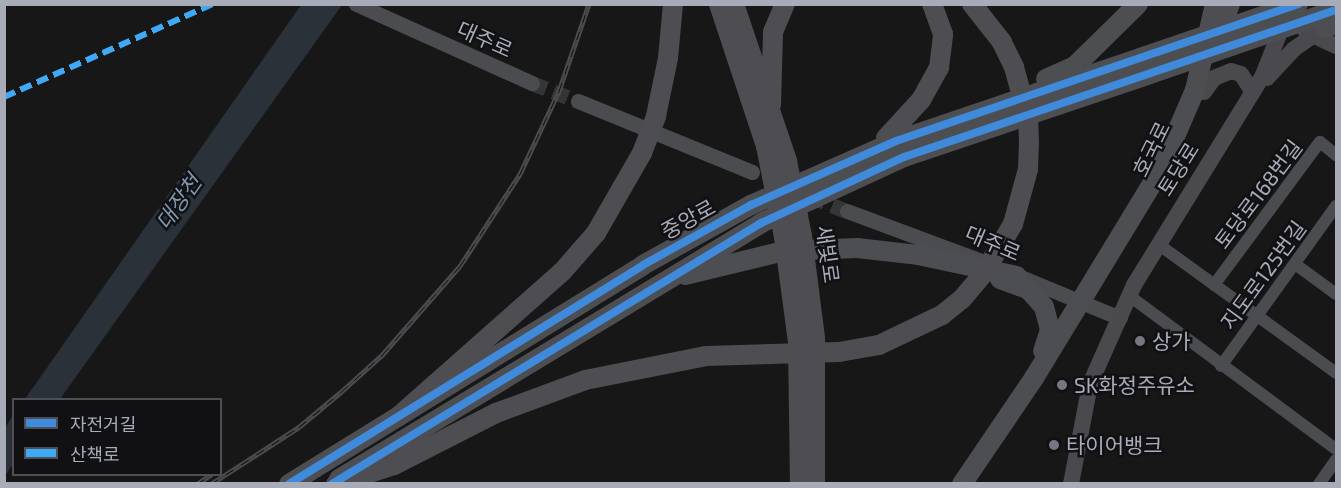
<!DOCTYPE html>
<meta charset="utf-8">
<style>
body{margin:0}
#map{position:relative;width:1341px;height:488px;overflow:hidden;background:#171717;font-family:"Exo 2","Noto Sans KR",sans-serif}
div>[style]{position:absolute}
.water>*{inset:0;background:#2a3139}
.tertiary-tunnel>*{height:15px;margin-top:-7.5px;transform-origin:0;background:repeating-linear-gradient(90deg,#343537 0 15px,transparent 0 23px)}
.minor>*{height:12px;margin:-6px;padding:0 6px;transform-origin:6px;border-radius:6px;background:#4b4c50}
.tertiary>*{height:15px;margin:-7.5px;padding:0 7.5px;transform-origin:7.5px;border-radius:7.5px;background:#4b4c50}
.secondary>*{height:16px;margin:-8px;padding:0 8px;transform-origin:8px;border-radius:8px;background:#4a4a4e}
.primary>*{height:20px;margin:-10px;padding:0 10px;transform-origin:10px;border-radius:10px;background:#4d4e52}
.trunk>*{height:20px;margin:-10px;padding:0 10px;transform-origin:10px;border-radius:10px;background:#4e4e52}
.rail>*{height:5px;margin-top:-2.5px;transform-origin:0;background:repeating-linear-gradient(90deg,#111113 0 9px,#4b4c4f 0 18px);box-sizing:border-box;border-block:2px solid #4b4c4f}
.primary-bridge>*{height:20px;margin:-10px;padding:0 10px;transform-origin:10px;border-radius:10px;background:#4d4e52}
.trunk-bridge>*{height:20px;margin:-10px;padding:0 10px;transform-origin:10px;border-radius:10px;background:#4e4e52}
.quiet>*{height:6px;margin-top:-3px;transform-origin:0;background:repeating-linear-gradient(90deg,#3fa9f5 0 12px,transparent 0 18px)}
.cycleway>*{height:8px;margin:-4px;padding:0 4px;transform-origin:4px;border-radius:4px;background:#408adc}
.dots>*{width:16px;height:16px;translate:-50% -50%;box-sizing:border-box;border:3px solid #111113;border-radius:50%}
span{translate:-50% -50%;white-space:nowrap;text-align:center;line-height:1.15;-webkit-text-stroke:5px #111113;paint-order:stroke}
.street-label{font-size:21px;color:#a8acb8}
.poi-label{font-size:21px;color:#a8acb8}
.left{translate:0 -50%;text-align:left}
.water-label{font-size:22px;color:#7f97b2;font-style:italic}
.frame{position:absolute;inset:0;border:6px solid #a8acb8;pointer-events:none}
.legend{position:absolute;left:12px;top:398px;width:210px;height:78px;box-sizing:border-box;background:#111113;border:2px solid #4d4f55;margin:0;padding:8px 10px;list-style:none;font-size:18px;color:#a8acb8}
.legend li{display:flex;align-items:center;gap:12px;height:30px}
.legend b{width:30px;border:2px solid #4d4f55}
</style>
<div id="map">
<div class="water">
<i style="clip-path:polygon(301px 5px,342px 5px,60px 399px,25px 399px)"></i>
<i style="clip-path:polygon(13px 415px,13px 464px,5px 476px,5px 428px)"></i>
</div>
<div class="tertiary-tunnel">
<i style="left:532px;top:83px;width:49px;rotate:21.4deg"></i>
<i style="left:811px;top:196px;width:39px;rotate:23deg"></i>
</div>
<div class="minor">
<i style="left:1158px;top:244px;width:220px;rotate:35.9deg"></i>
<i style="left:1295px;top:264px;width:51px;rotate:36.2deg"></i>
<i style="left:1214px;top:285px;width:178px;rotate:-53.5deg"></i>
<i style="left:1320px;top:142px;width:21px;rotate:39deg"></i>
<i style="left:1131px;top:297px;width:255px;rotate:36.6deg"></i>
<i style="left:1221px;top:366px;width:197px;rotate:-54.3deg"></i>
<i style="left:1319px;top:484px;width:29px;rotate:-55deg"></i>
</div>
<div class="tertiary">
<i style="left:356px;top:4px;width:193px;rotate:24.2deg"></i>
<i style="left:578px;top:101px;width:188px;rotate:22.2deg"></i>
<i style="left:847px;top:211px;width:149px;rotate:20.4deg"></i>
<i style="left:1018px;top:276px;width:110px;rotate:22.4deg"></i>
</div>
<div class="secondary">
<i style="left:1306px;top:32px;width:33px;rotate:25deg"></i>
<i style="left:1267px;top:78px;width:40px;rotate:-47deg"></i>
<i style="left:1294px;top:49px;width:37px;rotate:-35deg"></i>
<i style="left:1204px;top:92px;width:17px;rotate:-54deg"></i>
<i style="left:1214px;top:78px;width:18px;rotate:-22deg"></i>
<i style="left:1231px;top:71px;width:10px;rotate:17deg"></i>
<i style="left:1241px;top:74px;width:20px;rotate:57deg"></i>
<i style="left:1071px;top:484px;width:102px;rotate:-79.2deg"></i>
<i style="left:1090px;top:384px;width:108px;rotate:-66deg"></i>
<i style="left:1134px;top:285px;width:246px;rotate:-58.4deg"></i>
<i style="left:1263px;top:75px;width:41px;rotate:-68.5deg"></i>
<i style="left:1278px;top:37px;width:18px;rotate:-90deg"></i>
</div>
<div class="primary">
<i style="left:1324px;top:28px;width:13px;rotate:-18deg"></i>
<i style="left:1219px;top:36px;width:34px;rotate:-71deg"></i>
<i style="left:1046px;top:79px;width:32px;rotate:-24deg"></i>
<i style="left:1075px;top:66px;width:88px;rotate:-44.5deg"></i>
<i style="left:685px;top:275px;width:102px;rotate:-13.6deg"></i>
<i style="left:784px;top:251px;width:73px;rotate:-2.4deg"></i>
<i style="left:857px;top:248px;width:61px;rotate:6.5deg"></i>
<i style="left:918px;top:255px;width:101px;rotate:12deg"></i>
<i style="left:1000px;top:279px;width:30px;rotate:20deg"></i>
<i style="left:1028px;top:289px;width:24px;rotate:48deg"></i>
<i style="left:1044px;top:307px;width:24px;rotate:75deg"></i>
<i style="left:1050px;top:330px;width:22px;rotate:108deg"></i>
<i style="left:339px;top:479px;width:494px;rotate:-31.2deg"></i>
<i style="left:761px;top:223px;width:157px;rotate:-24.8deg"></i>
<i style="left:904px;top:157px;width:256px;rotate:-18.6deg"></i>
<i style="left:289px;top:484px;width:416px;rotate:-31.7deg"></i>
<i style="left:643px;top:265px;width:124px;rotate:-29.1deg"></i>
<i style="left:751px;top:205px;width:158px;rotate:-23.8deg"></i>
<i style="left:896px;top:141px;width:258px;rotate:-18.8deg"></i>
<i style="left:962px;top:484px;width:128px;rotate:-55.8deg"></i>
<i style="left:1034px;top:378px;width:245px;rotate:-58.7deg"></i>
<i style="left:1161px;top:169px;width:86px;rotate:-66.7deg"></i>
<i style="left:1195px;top:90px;width:88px;rotate:-76.9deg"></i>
</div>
<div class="trunk">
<i style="left:771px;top:105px;width:73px;rotate:-88.4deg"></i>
<i style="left:773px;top:32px;width:30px;rotate:-67deg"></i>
<i style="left:886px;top:138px;width:52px;rotate:-47.4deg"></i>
<i style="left:921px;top:100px;width:37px;rotate:-61deg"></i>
<i style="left:939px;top:68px;width:34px;rotate:-83deg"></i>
<i style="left:943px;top:34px;width:32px;rotate:-110deg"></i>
<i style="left:399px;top:416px;width:217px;rotate:-41.5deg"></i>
<i style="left:562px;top:272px;width:52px;rotate:-48.9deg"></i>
<i style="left:336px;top:484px;width:61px;rotate:-18.1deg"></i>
<i style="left:394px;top:465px;width:114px;rotate:-27deg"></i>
<i style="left:496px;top:413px;width:95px;rotate:-20.3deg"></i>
<i style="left:585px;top:380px;width:123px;rotate:-11.2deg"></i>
<i style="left:706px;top:356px;width:133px;rotate:-1.7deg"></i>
<i style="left:839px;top:352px;width:41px;rotate:-9.9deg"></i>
<i style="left:879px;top:345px;width:70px;rotate:-25.5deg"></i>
<i style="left:942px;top:315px;width:26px;rotate:-39deg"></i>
</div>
<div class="rail">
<i style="left:197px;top:484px;width:18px;rotate:-34deg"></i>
<i style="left:211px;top:484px;width:105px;rotate:-32.9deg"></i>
<i style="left:299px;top:427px;width:55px;rotate:-39.8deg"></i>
<i style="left:341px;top:392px;width:57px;rotate:-42.1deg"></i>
<i style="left:383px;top:354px;width:117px;rotate:-48.8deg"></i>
<i style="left:460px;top:266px;width:110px;rotate:-56.9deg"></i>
<i style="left:520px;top:174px;width:92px;rotate:-64.8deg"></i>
<i style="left:559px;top:91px;width:92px;rotate:-71deg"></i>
</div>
<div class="primary-bridge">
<i style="left:1140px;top:58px;width:167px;rotate:-18.9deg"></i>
<i style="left:1147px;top:75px;width:200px;rotate:-19deg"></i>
</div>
<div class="trunk-bridge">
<i style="left:719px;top:4px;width:150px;rotate:71.7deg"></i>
<i style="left:766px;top:146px;width:93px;rotate:78.8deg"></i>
<i style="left:784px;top:237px;width:106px;rotate:82.4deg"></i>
<i style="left:798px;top:342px;width:142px;rotate:89.2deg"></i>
<i style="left:734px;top:4px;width:166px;rotate:71.3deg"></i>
<i style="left:787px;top:161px;width:76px;rotate:78.7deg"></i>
<i style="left:802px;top:236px;width:103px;rotate:82.7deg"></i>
<i style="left:815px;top:338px;width:146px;rotate:90deg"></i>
<i style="left:596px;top:233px;width:92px;rotate:-60.1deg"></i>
<i style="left:642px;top:153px;width:40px;rotate:-69deg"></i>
<i style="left:656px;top:116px;width:59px;rotate:-78.3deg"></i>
<i style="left:668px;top:58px;width:54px;rotate:-84.7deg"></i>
<i style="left:962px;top:299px;width:34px;rotate:-50deg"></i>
<i style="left:984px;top:273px;width:57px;rotate:-59.4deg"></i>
<i style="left:1013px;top:224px;width:57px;rotate:-74.7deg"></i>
<i style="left:1028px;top:169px;width:26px;rotate:-88deg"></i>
<i style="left:1029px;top:143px;width:25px;rotate:-92deg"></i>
<i style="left:1028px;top:118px;width:53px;rotate:-105.4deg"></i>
<i style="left:1014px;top:67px;width:28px;rotate:-116deg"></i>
<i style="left:1002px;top:42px;width:48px;rotate:-128.3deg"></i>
</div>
<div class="quiet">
<i style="left:4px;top:97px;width:229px;rotate:-24deg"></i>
</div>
<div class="cycleway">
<i style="left:289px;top:484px;width:416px;rotate:-31.7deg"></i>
<i style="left:643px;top:265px;width:124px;rotate:-29.1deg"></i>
<i style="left:751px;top:205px;width:158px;rotate:-23.8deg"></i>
<i style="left:896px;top:141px;width:425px;rotate:-18.8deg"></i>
<i style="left:332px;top:484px;width:502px;rotate:-31.32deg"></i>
<i style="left:761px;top:223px;width:157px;rotate:-24.8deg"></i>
<i style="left:904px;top:157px;width:456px;rotate:-18.8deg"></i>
</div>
<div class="dots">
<i style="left:1140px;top:341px;background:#757880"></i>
<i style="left:1062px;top:385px;background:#757880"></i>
<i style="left:1054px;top:445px;background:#757880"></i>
</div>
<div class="street-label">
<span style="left:485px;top:39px;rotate:24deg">대주로</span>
<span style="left:1151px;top:149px;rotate:-64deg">호국로</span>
<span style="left:1178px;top:169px;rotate:-58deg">토당로</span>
<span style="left:1258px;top:194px;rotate:-53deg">토당로168번길</span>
<span style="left:688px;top:219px;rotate:-29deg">중앙로</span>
<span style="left:993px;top:243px;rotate:23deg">대주로</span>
<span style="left:828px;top:254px;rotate:82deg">새빛로</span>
<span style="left:1263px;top:275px;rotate:-54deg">지도로125번길</span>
</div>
<div class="poi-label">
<span class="left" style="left:1152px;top:341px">상가</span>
<span class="left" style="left:1074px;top:385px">SK화정주유소</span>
<span class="left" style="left:1066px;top:445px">타이어뱅크</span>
</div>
<div class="water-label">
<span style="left:178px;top:202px;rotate:-55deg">대장천</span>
</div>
<div class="frame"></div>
<ul class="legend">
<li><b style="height:8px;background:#408adc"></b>자전거길</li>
<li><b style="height:8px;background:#3fa9f5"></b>산책로</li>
</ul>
</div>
